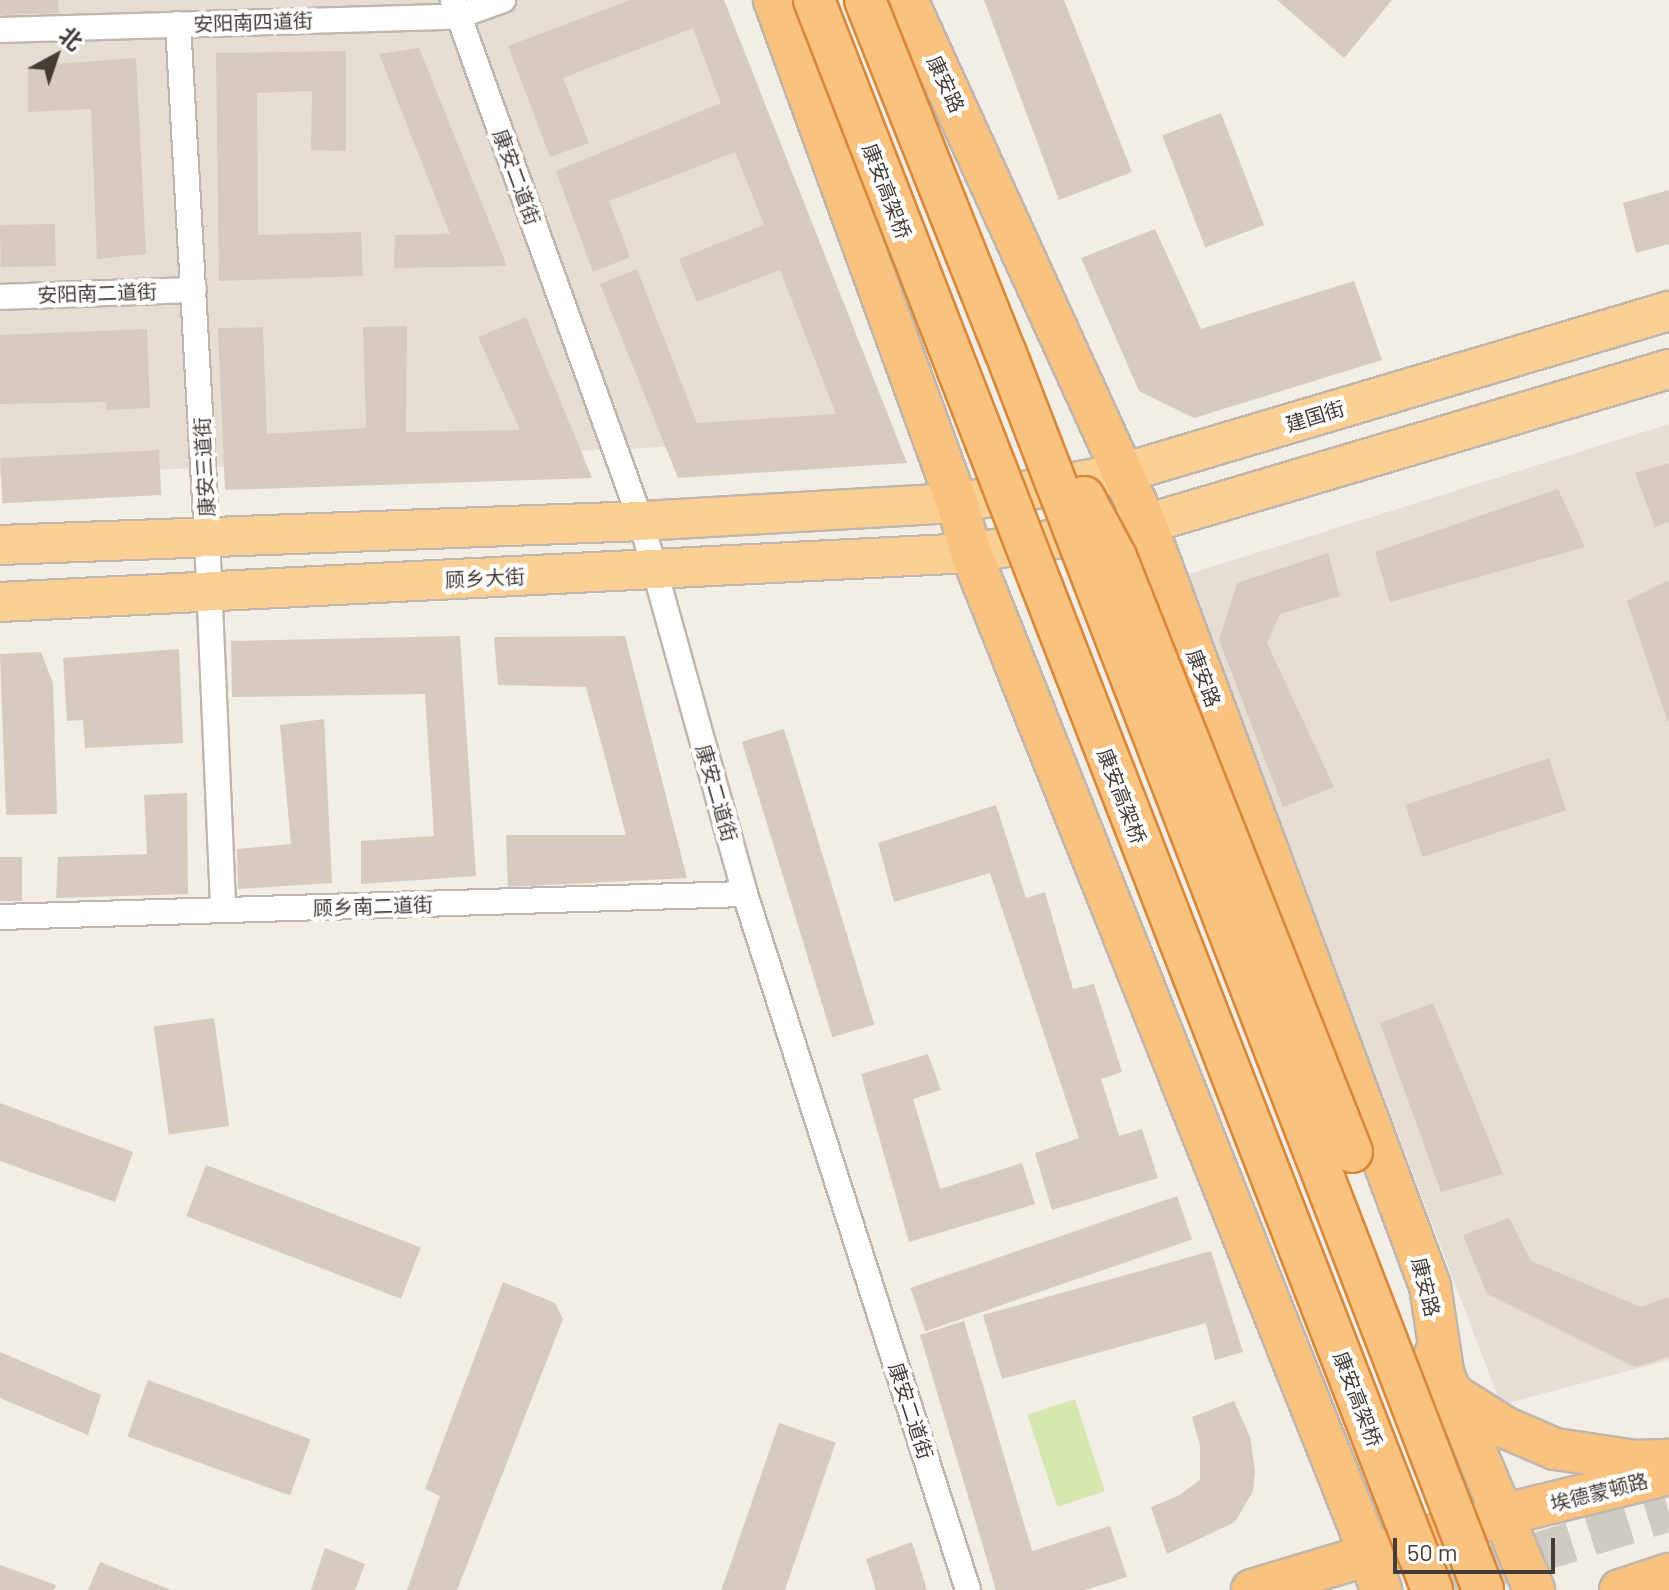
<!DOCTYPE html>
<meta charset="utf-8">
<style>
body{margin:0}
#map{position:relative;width:1669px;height:1590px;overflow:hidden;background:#f2ede5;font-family:Barlow,"Noto Sans SC",sans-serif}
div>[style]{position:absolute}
.residential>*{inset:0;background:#e6ded4}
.green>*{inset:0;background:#d5e6af;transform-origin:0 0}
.building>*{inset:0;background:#d7cabe;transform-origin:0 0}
.trunk-tunnel>*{height:40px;margin-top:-20px;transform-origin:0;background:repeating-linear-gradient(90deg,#cfcac2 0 40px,transparent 0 60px)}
.roads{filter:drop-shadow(2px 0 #c0b6ab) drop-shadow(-2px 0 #c0b6ab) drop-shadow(0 2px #c0b6ab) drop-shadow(0 -2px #c0b6ab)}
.minor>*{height:24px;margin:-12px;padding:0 12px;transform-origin:12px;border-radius:12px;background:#fff}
.primary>*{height:38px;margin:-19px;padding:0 19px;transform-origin:19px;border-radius:19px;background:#fbd095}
.trunk>*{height:40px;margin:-20px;padding:0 20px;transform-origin:20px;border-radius:20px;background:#fac27f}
.bridges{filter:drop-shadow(2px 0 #d98839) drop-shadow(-2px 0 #d98839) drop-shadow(0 2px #d98839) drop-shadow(0 -2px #d98839)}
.trunk-bridge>*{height:40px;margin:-20px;padding:0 20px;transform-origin:20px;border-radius:20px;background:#fac27f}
span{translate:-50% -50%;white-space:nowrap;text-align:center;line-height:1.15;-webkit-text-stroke:8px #fff;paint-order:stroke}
.street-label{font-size:20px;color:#453c35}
.north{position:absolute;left:16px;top:16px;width:80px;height:80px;-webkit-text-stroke:6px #fff;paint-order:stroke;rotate:40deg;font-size:22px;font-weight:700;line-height:32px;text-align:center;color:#453c35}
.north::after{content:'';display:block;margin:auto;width:28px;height:36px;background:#453c35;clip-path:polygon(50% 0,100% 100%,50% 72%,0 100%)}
.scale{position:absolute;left:1393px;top:1538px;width:162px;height:36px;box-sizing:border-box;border:4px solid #453c35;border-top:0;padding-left:10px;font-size:24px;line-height:28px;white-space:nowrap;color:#453c35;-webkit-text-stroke:6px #fff;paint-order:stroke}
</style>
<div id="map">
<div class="residential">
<i style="clip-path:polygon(0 0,712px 0,886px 437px,0 477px)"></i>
<i style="clip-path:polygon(1669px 424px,1669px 1360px,1501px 1405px,1186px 575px)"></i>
</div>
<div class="green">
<i style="left:1075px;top:1399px;width:97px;height:50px;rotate:72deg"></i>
</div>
<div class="building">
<i style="clip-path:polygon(0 0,58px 0,59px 13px,0 15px)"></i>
<i style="clip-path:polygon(630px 0,724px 0,907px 463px,678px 478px,600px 284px,637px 269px,697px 423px,836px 414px,780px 270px,697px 302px,679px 259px,764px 225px,735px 152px,609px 201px,630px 257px,593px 272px,556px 171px,721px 103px,693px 28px,563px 78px,589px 143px,550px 157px,508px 46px)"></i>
<i style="clip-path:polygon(984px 0,1064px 0,1132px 172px,1059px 200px)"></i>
<i style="clip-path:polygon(1277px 0,1392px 0,1344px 58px)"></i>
<i style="clip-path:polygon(419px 48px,507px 266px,394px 268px,395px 235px,450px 234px,379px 54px)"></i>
<i style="clip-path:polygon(346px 51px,346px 151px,311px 150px,312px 91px,257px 93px,258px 235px,361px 232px,363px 276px,219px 281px,216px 53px)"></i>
<i style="clip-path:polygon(136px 58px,146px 254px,97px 259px,91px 109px,28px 112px,28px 66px)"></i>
<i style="left:1221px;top:113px;width:120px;height:63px;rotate:69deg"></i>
<i style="clip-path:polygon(1669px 190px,1669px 244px,1636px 253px,1623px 203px)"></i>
<i style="left:55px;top:224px;width:42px;height:55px;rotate:89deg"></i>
<i style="clip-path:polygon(1155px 229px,1201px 329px,1354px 281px,1382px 360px,1194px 418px,1139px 391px,1081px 258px)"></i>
<i style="clip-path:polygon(526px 317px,592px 478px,225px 490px,218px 328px,263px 327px,267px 434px,366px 428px,363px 327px,407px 326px,406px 432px,520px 430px,478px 337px)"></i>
<i style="clip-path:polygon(147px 329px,150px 408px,107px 410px,106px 402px,0 404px,0 335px)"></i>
<i style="left:159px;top:450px;width:45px;height:159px;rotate:87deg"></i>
<i style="clip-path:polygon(1669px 463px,1669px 522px,1655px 527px,1635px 473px)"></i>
<i style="clip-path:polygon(1558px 489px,1585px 547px,1390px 602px,1375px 552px)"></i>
<i style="clip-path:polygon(1328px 553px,1340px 596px,1280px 614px,1267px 643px,1334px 787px,1283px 807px,1219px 640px,1237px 583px)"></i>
<i style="clip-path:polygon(1669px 580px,1669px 722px,1668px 722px,1627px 601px)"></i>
<i style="clip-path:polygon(460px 636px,476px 876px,361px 884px,361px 841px,434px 836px,425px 694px,232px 697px,231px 641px)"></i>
<i style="clip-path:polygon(625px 636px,687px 878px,508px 887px,506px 835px,626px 835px,586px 687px,498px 685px,494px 637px)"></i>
<i style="clip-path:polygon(179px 649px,183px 743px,85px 748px,83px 720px,67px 721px,63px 658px)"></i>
<i style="clip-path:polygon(41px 652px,53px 683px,57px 814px,6px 815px,0 654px)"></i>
<i style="clip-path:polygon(324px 719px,332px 883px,238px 889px,237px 849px,291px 844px,280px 725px)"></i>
<i style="left:784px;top:729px;width:309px;height:44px;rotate:73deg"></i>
<i style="left:1549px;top:758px;width:55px;height:151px;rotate:72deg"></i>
<i style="clip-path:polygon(187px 793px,188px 894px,56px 898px,58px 857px,147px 854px,144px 795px)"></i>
<i style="clip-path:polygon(996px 805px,1026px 898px,1045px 892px,1073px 989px,1094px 984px,1122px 1072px,1101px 1079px,1119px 1136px,1142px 1129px,1158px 1178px,1052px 1210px,1035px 1153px,1079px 1138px,990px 873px,894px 902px,878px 843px)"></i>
<i style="left:0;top:857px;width:22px;height:44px"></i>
<i style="clip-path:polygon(1433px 1003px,1503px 1174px,1441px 1192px,1380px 1023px)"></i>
<i style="left:214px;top:1018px;width:109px;height:61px;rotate:82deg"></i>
<i style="clip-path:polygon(928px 1054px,941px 1090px,913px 1099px,940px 1189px,1022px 1163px,1035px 1204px,909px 1242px,861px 1074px)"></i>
<i style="clip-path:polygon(0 1103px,133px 1152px,115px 1202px,0 1161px)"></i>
<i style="left:206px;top:1165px;width:230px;height:55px;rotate:21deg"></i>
<i style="left:1177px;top:1196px;width:46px;height:282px;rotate:71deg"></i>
<i style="clip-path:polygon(1509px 1218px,1531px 1261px,1641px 1307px,1669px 1297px,1669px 1357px,1635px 1367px,1487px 1294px,1463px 1235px)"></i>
<i style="clip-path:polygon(1211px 1251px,1243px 1352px,1215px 1360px,1206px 1323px,1002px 1379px,983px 1315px)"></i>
<i style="clip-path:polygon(503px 1282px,555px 1303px,563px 1319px,457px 1590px,407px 1590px,440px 1496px,425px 1489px)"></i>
<i style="clip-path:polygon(964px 1321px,1032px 1551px,1110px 1526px,1127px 1577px,1085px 1590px,996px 1590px,920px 1335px)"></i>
<i style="clip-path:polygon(0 1352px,101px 1395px,88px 1435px,0 1398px)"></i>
<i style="left:148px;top:1380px;width:173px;height:60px;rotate:20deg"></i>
<i style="clip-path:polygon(1234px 1401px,1250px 1437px,1255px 1471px,1253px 1491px,1235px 1522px,1167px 1554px,1151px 1507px,1178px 1496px,1200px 1480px,1200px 1445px,1192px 1417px)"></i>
<i style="left:779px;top:1423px;width:60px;height:177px;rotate:19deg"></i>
<i style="clip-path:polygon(912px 1542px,927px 1590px,876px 1590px,866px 1559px)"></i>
<i style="clip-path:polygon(325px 1548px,365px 1564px,355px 1590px,311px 1590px)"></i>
<i style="clip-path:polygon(100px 1562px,171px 1590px,88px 1590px)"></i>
<i style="clip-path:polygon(0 1565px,56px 1585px,54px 1590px,0 1590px)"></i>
</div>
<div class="trunk-tunnel">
<i style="left:1419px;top:1590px;width:262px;rotate:-17.5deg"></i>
</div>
<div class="roads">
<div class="minor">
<i style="left:453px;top:0;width:554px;rotate:70.16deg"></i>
<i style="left:641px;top:521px;width:387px;rotate:74.4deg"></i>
<i style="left:745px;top:894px;width:731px;rotate:72.23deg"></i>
<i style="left:178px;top:24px;width:514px;rotate:86.76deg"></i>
<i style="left:207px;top:537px;width:373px;rotate:87.5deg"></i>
<i style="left:0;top:30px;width:459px;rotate:-1.7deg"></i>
<i style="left:459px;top:16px;width:47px;rotate:-20deg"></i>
<i style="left:0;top:297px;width:194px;rotate:-2.1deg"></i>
<i style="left:0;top:917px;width:745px;rotate:-1.77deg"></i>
</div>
<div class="primary">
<i style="left:0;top:545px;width:641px;rotate:-2.14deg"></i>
<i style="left:641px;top:521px;width:317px;rotate:-3.3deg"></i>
<i style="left:957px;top:503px;width:169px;rotate:-10.2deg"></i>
<i style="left:1123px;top:473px;width:570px;rotate:-16.53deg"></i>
<i style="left:0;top:602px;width:972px;rotate:-2.89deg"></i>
<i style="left:971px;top:553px;width:177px;rotate:-9.4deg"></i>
<i style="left:1146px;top:524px;width:545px;rotate:-16.51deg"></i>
</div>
<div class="trunk">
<i style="left:774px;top:0;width:535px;rotate:70.01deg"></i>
<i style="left:957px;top:503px;width:52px;rotate:74.4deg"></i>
<i style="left:971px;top:553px;width:1051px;rotate:68.27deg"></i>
<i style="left:1360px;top:1529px;width:65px;rotate:71deg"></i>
<i style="left:907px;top:0;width:576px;rotate:65.48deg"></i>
<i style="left:1146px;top:524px;width:813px;rotate:69.56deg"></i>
<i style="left:1430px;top:1286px;width:92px;rotate:81.3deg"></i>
<i style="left:1435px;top:1354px;width:256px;rotate:67.2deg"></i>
<i style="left:1451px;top:1393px;width:65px;rotate:32.5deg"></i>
<i style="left:1506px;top:1428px;width:53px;rotate:23.2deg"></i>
<i style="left:1555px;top:1449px;width:82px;rotate:8.4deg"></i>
<i style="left:1636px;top:1461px;width:33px;rotate:-2deg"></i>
<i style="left:1252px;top:1590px;width:261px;rotate:-16.7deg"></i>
<i style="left:1502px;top:1515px;width:172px;rotate:-13.8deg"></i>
<i style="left:1620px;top:1590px;width:52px;rotate:-18.1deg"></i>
</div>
</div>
<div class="bridges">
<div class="trunk-bridge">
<i style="left:814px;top:0;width:1706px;rotate:68.76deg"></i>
<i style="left:865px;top:0;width:378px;rotate:68.3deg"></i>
<i style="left:1005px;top:351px;width:1328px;rotate:68.9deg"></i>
<i style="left:1084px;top:497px;width:68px;rotate:61.9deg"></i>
<i style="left:1116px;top:557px;width:640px;rotate:68.36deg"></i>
</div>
</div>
<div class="street-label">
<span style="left:253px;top:22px;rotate:-2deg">安阳南四道街</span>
<span style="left:946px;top:84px;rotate:65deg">康安路</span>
<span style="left:517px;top:177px;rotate:70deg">康安二道街</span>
<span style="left:887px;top:191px;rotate:69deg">康安高架桥</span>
<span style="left:97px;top:293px;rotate:-2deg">安阳南二道街</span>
<span style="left:1315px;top:416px;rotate:-17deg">建国街</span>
<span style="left:204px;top:467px;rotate:-93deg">康安三道街</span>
<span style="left:485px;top:578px;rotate:-3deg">顾乡大街</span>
<span style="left:1204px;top:678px;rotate:69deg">康安路</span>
<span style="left:717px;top:793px;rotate:74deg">康安二道街</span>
<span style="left:1122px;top:796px;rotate:69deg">康安高架桥</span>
<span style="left:373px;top:906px;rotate:-2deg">顾乡南二道街</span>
<span style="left:1426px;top:1287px;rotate:76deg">康安路</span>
<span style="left:1358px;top:1399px;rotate:69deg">康安高架桥</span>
<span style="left:911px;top:1411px;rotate:72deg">康安二道街</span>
<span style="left:1599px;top:1492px;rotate:-14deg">埃德蒙顿路</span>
</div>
<div class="north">北</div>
<div class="scale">50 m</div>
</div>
